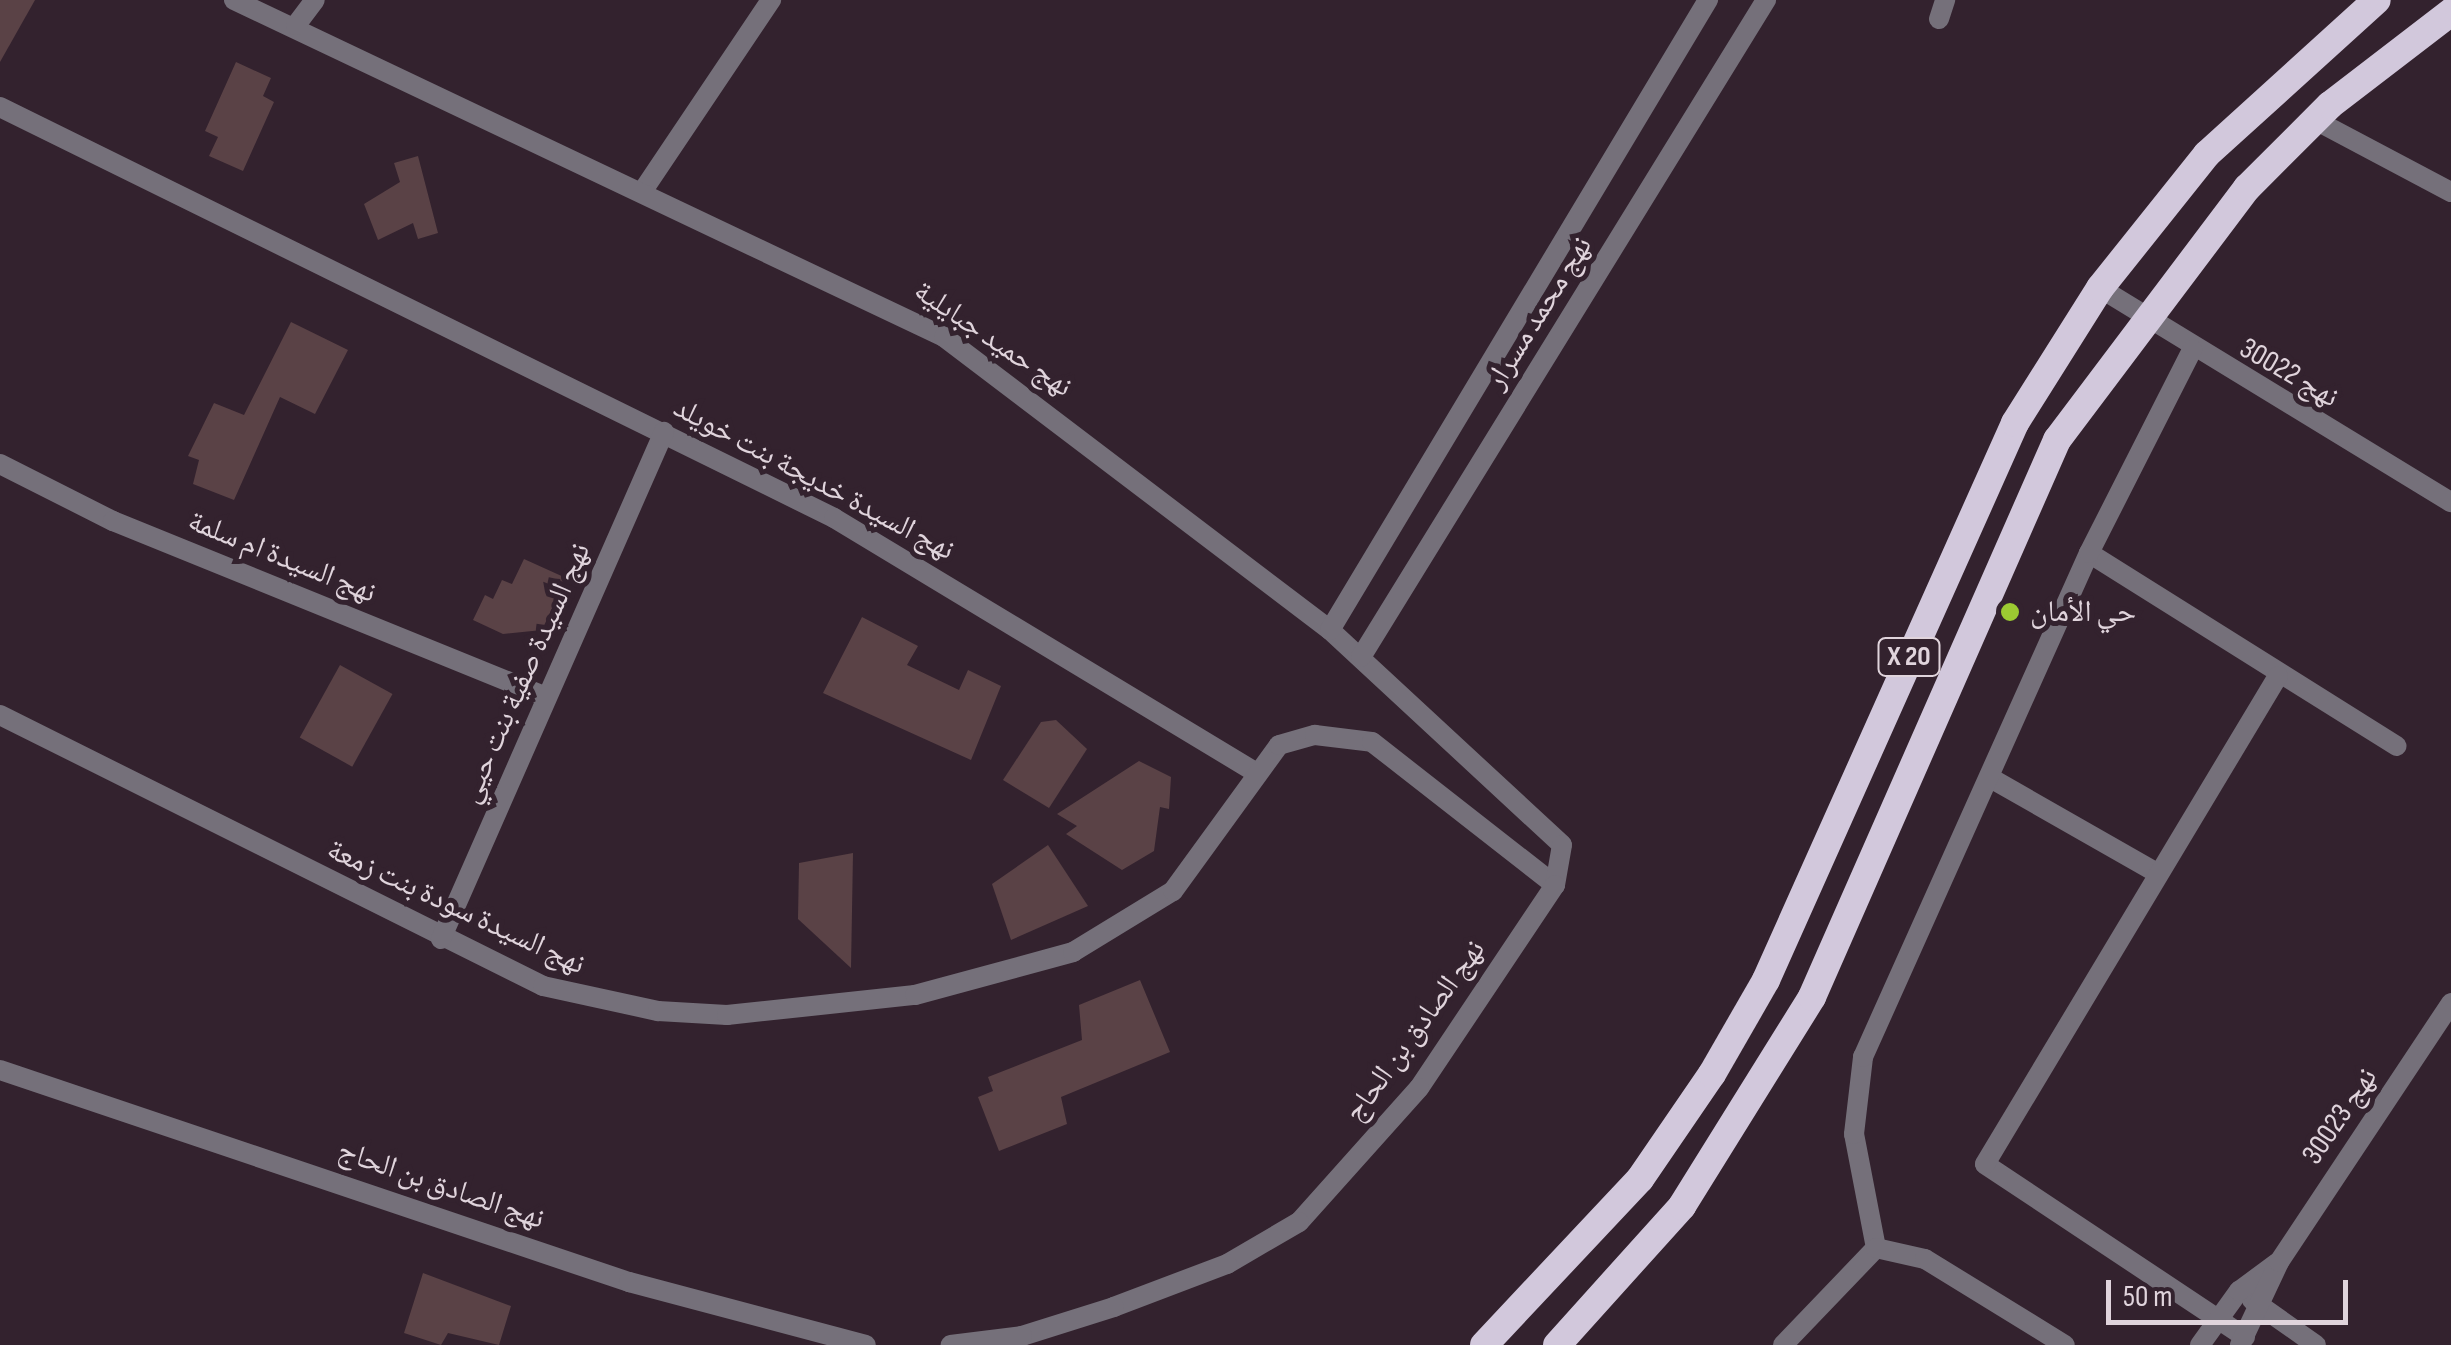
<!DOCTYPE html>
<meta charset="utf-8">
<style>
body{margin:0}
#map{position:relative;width:2451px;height:1345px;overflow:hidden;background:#33222e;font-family:"Sofia Sans Condensed","Noto Naskh Arabic",sans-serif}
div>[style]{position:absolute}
.building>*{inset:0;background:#5a4246;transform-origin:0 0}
.minor>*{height:20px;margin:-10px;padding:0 10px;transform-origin:10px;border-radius:10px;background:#75707a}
.tertiary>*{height:20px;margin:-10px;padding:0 10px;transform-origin:10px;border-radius:10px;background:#75707a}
.trunk>*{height:28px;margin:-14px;padding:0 14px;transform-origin:14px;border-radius:14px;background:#d2c8dc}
.dots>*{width:28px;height:28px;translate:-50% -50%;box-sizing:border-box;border:5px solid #33222e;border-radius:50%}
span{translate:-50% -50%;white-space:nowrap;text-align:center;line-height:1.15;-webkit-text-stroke:10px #33222e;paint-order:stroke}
.shield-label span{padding:2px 8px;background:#33222e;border:2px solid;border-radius:8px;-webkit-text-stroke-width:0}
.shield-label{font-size:28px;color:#e0d4dc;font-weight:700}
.street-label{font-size:30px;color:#e0d4dc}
.poi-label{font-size:30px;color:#e0d4dc}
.left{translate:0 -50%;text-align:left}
.scale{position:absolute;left:2106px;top:1280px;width:242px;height:45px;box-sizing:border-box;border:5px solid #e0d4dc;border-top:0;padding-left:12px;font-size:30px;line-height:35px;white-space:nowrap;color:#e0d4dc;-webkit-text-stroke:8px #33222e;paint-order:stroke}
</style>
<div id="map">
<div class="building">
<i style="clip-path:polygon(0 0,35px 0,0 62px)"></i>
<i style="clip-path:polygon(236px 62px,271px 78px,263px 96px,274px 102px,243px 171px,209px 156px,218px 137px,205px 131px)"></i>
<i style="clip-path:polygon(418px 156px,438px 233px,418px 239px,413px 223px,378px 240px,364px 204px,400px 182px,394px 163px)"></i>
<i style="clip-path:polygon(291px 322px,348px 350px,315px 414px,280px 397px,234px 500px,193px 484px,199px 460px,188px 456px,214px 403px,244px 415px)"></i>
<i style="clip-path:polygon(524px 559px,566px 578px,542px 630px,503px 634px,473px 620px,485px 595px,493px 599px,502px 580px,512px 584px)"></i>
<i style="clip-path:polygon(862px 617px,918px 646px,907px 665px,959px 690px,968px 670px,1001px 686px,971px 760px,823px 693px)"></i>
<i style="left:340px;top:665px;width:60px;height:83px;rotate:29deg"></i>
<i style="clip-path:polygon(1056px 720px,1087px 749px,1049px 808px,1003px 780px,1041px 722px)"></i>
<i style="clip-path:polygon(1139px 761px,1171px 777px,1169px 809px,1160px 807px,1154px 851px,1122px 870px,1066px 834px,1077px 826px,1057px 814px)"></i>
<i style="clip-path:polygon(1048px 845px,1088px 906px,1011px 940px,992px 884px)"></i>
<i style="clip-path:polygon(853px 853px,851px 968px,798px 919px,799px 863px)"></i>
<i style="clip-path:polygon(1140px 980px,1170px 1052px,1061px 1097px,1067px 1124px,999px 1151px,978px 1097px,993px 1091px,988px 1077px,1082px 1040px,1079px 1005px)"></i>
<i style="clip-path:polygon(423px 1273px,511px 1306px,499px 1345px,448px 1333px,441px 1345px,404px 1333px)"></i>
</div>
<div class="minor">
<i style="left:1939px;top:19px;width:20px;rotate:-72deg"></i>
<i style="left:0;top:107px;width:930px;rotate:26.23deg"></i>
<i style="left:834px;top:518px;width:493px;rotate:31.1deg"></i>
<i style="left:2315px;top:120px;width:154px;rotate:27.9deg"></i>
<i style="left:644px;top:189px;width:228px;rotate:-56.1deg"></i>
<i style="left:2100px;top:288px;width:411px;rotate:31.4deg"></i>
<i style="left:0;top:464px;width:127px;rotate:26.8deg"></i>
<i style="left:113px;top:521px;width:467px;rotate:22.1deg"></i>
<i style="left:2089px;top:553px;width:363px;rotate:32.1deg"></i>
<i style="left:0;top:715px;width:607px;rotate:26.52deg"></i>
<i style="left:543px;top:986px;width:118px;rotate:12.3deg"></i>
<i style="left:658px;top:1011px;width:69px;rotate:3.3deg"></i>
<i style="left:727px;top:1015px;width:189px;rotate:-6.1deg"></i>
<i style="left:915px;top:995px;width:164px;rotate:-15.2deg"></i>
<i style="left:1073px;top:952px;width:117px;rotate:-31.4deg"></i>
<i style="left:1173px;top:891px;width:180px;rotate:-54deg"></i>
<i style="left:1279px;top:745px;width:37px;rotate:-16deg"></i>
<i style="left:1315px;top:735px;width:57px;rotate:7deg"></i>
<i style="left:1372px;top:742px;width:232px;rotate:38deg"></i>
<i style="left:1994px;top:780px;width:188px;rotate:29.7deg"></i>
<i style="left:441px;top:939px;width:554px;rotate:-66.26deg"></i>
<i style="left:1876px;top:1248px;width:116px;rotate:-100.9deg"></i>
<i style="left:1854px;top:1134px;width:78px;rotate:-83.3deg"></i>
<i style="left:1863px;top:1057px;width:552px;rotate:-65.85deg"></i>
<i style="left:2089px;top:553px;width:228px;rotate:-63.1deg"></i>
<i style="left:2252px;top:1300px;width:78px;rotate:35.1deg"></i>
<i style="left:2245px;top:1337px;width:312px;rotate:-146.4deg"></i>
<i style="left:1985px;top:1164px;width:569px;rotate:-59.02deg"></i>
<i style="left:1783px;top:1345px;width:134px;rotate:-46.2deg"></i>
<i style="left:1876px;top:1248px;width:50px;rotate:12.7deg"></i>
<i style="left:1925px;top:1259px;width:164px;rotate:31.6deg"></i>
<i style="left:2200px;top:1345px;width:67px;rotate:-54.2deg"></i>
<i style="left:2239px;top:1291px;width:47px;rotate:-36.4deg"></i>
<i style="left:2240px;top:1345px;width:92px;rotate:-64.8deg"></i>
<i style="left:2279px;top:1262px;width:311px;rotate:-56.4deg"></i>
</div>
<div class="tertiary">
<i style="left:234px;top:0;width:786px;rotate:25.39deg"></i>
<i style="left:944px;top:337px;width:485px;rotate:37.2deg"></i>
<i style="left:1330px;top:630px;width:316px;rotate:42.8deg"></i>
<i style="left:1562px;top:845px;width:41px;rotate:99.9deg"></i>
<i style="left:1555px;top:885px;width:244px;rotate:123.8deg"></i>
<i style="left:1419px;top:1088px;width:180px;rotate:131.8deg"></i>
<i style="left:1299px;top:1222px;width:83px;rotate:149.7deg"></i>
<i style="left:1227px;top:1264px;width:121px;rotate:159.2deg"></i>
<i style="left:1114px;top:1307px;width:96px;rotate:162.5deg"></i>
<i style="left:1022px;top:1336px;width:72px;rotate:172.8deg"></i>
<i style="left:296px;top:25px;width:31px;rotate:-53deg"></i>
<i style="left:1330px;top:630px;width:735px;rotate:-59.04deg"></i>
<i style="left:1361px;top:657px;width:772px;rotate:-58.35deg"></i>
<i style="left:0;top:1070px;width:664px;rotate:18.63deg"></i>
<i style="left:629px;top:1282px;width:245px;rotate:14.9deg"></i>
</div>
<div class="trunk">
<i style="left:1484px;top:1345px;width:228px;rotate:-46.8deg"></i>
<i style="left:1640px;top:1179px;width:127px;rotate:-55.6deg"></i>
<i style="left:1712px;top:1074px;width:108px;rotate:-60.1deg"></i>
<i style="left:1766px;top:980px;width:610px;rotate:-65.91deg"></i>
<i style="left:2015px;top:423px;width:160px;rotate:-57.8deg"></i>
<i style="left:2100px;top:288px;width:171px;rotate:-51.4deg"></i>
<i style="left:2207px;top:154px;width:229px;rotate:-42.2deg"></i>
<i style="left:1557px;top:1345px;width:187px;rotate:-48deg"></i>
<i style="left:1682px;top:1206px;width:246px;rotate:-58.1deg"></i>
<i style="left:1812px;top:997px;width:609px;rotate:-66.26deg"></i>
<i style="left:2057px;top:440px;width:316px;rotate:-53deg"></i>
<i style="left:2247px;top:188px;width:117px;rotate:-45deg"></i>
<i style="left:2330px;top:105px;width:153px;rotate:-37.5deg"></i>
</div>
<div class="dots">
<i style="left:2010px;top:612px;background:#9cca32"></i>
</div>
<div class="shield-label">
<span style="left:1909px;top:657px">X 20</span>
</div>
<div class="street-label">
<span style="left:1539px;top:313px;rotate:-58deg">نهج محمد مسرار</span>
<span style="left:993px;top:339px;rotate:34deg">نهج حميد جبايلية</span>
<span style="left:2289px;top:373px;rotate:30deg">نهج 30022</span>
<span style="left:814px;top:479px;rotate:28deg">نهج السيدة خديجة بنت خويلد</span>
<span style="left:282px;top:557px;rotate:22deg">نهج السيدة ام سلمة</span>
<span style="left:525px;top:673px;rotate:-66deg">نهج السيدة صفية بنت حيي</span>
<span style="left:456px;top:907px;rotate:25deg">نهج السيدة سودة بنت زمعة</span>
<span style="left:1415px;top:1031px;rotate:-54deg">نهج الصادق بن الحاج</span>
<span style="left:2340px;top:1116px;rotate:-56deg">نهج 30023</span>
<span style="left:441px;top:1185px;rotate:19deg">نهج الصادق بن الحاج</span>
</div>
<div class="poi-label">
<span class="left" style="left:2030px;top:612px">حي الأمان</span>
</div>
<div class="scale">50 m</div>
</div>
